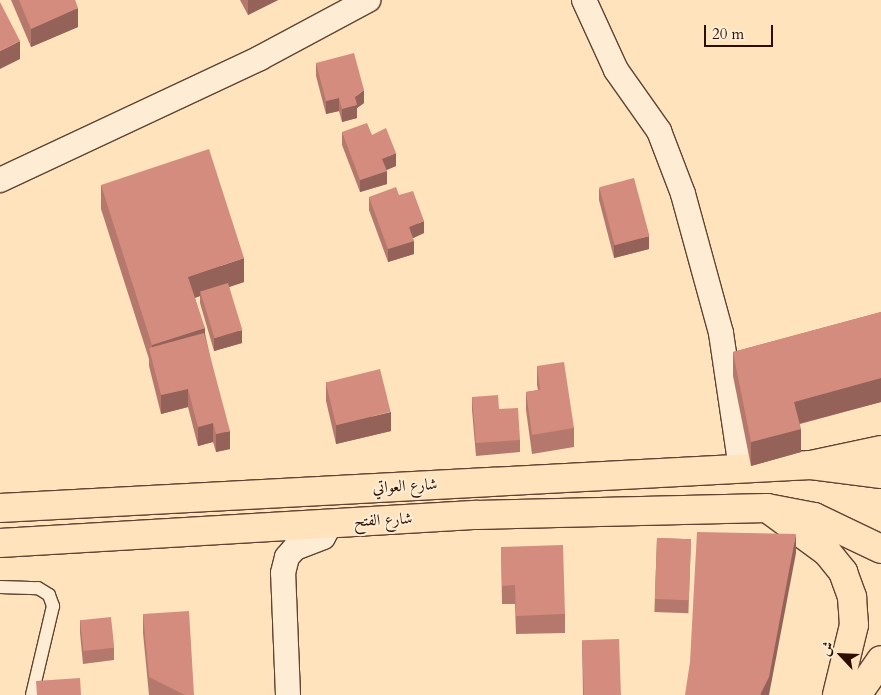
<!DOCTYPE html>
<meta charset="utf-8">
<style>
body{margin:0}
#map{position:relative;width:881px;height:695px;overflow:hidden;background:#fee3bd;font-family:Cardo,Amiri,serif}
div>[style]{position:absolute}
.roads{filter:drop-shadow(1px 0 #604331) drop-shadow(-1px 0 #604331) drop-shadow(0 1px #604331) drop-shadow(0 -1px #604331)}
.service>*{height:12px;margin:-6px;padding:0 6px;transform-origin:6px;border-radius:6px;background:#feedd4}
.minor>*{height:24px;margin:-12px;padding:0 12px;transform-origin:12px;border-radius:12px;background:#feedd4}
.primary>*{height:28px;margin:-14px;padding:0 14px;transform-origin:14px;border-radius:14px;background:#fee3bd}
.trunk>*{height:28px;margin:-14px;padding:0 14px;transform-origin:14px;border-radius:14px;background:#fee3bd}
.wall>*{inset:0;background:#b5786c;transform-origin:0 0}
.shaded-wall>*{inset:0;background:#946258}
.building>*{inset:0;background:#d38c7e;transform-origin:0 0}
span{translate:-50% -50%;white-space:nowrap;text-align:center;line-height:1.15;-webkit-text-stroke:4px #feedd4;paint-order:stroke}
.street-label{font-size:16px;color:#2c0e02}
.north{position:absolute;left:816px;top:630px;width:50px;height:50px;-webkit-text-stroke:4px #feedd4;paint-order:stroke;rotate:295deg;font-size:14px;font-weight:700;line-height:20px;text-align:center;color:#2c0e02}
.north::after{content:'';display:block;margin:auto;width:18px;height:22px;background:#2c0e02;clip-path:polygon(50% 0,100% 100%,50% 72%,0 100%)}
.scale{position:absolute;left:704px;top:25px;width:69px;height:22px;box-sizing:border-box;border:2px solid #2c0e02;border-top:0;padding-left:6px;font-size:15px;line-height:18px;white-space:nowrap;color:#2c0e02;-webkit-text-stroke:4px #feedd4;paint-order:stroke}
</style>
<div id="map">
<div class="roads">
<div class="service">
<i style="left:0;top:587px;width:38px;rotate:2deg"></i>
<i style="left:38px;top:588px;width:13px;rotate:32deg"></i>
<i style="left:49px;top:595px;width:12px;rotate:70deg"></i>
<i style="left:53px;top:606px;width:91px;rotate:103.3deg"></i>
</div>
<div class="minor">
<i style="left:584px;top:0;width:77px;rotate:65.4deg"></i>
<i style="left:616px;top:70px;width:75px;rotate:54.8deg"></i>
<i style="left:659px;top:131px;width:67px;rotate:69.1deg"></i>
<i style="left:683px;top:194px;width:144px;rotate:74.7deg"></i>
<i style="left:721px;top:333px;width:136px;rotate:81.6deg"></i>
<i style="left:0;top:180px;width:287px;rotate:-25.1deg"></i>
<i style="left:260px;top:58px;width:123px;rotate:-28.2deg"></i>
<i style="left:288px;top:695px;width:122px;rotate:-92.3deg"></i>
<i style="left:283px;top:573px;width:16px;rotate:-76deg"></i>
<i style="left:287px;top:557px;width:12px;rotate:-48deg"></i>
<i style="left:295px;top:548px;width:30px;rotate:-21deg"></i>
<i style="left:323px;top:537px;width:16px;rotate:-60deg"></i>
</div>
<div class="primary">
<i style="left:0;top:508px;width:812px;rotate:-3.04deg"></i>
<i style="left:811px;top:465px;width:71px;rotate:7.3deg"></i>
<i style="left:0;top:543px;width:478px;rotate:-3.4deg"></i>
<i style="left:477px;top:515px;width:290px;rotate:-1.4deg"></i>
<i style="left:767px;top:508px;width:48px;rotate:10.8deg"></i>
<i style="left:814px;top:517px;width:74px;rotate:25.5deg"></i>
</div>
<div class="trunk">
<i style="left:811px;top:465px;width:72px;rotate:-12.1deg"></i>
<i style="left:767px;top:508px;width:74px;rotate:36.3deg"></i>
<i style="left:827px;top:552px;width:26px;rotate:51deg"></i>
<i style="left:843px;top:572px;width:27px;rotate:70deg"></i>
<i style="left:852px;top:597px;width:28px;rotate:86deg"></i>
<i style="left:854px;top:625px;width:72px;rotate:103.7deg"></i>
<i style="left:857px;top:695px;width:42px;rotate:-55.6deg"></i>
</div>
</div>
<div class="wall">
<i style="clip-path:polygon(11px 0,75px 0,78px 27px,31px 47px)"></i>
<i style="clip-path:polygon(240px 0,278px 0,248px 15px)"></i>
<i style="clip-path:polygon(316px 63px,364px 103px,357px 108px,357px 118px,342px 122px,339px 111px,326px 114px,316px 76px)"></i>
<i style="clip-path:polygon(342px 132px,372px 135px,396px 166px,386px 170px,387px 184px,360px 192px,342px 145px)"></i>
<i style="clip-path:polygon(101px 185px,244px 282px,229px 287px,242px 343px,214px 351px,200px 303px,200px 296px,195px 298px,205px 333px,230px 449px,216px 452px,213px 442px,198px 446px,188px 407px,161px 414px,149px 366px,149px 359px,101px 209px)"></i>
<i style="clip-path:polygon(599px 188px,649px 249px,614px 258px,599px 200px)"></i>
<i style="clip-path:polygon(399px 195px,424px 233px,413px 238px,414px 254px,388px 262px,369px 210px,369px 197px)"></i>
<i style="clip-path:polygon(881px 312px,881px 402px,800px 424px,801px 452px,751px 466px,733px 376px,733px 352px)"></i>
<i style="clip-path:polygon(537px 366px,574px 428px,574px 447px,532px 454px,526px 410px,526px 392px,538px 390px,537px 385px)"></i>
<i style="clip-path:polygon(326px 382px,391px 431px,336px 444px,326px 401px)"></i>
<i style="clip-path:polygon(472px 397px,499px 409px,520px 440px,520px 452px,476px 456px,472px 410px)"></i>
<i style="left:657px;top:538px;width:34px;height:74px;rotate:2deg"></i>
<i style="clip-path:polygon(501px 547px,565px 614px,565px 633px,516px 634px,515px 604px,502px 604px)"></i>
<i style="clip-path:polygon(143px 614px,194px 695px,149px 695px,143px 633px)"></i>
<i style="clip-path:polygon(80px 620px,114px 648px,114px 660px,83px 664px,80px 633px)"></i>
<i style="clip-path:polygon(582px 641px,621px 695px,583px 695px)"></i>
</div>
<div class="shaded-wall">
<i style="clip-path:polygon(248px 0,278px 0,248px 15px)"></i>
<i style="clip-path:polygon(78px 8px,78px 27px,31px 47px,31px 29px)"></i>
<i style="clip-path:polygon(20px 41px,20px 59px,0 69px,0 51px)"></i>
<i style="clip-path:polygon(364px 90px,364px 103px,357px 108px,357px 118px,342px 122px,342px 109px,355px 97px)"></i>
<i style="clip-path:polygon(339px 98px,339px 111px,326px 114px,326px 101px)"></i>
<i style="clip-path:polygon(396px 153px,396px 166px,382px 172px,382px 159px)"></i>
<i style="clip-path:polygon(387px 171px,387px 184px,360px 192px,360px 180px)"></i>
<i style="clip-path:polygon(424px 221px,424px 233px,409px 240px,409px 227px)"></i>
<i style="clip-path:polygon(649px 236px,649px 249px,614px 258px,614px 245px)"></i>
<i style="clip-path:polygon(414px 241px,414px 254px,388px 262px,388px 249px)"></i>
<i style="clip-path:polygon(244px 258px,244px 282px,202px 296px,200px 290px,200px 296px,188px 300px,188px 277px)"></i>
<i style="clip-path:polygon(205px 328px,205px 351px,152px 361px,152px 345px)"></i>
<i style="clip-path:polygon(242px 330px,242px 343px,214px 351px,214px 338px)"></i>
<i style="clip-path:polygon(881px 378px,881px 402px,794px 425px,794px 402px)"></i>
<i style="clip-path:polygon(188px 389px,188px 407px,161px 414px,161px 395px)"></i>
<i style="clip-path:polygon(391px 412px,391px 431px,336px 444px,336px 425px)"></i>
<i style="clip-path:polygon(213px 423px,213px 442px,198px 446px,198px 427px)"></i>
<i style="clip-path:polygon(801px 429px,801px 452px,751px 466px,751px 442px)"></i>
<i style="clip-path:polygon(230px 431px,230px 449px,216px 452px,216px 434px)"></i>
<i style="clip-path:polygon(796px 534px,796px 553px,769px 695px,760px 695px)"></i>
</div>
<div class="building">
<i style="clip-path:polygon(19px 0,75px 0,78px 8px,31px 29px)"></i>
<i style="clip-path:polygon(0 2px,20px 41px,0 51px)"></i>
<i style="clip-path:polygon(354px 53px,364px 90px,355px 97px,357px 105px,342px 109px,339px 98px,326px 101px,316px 63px)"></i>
<i style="clip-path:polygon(367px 123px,372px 135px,386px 128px,396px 153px,382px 159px,387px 171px,360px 180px,342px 132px)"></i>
<i style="clip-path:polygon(209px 149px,244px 258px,188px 277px,205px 328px,152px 345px,101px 185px)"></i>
<i style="left:634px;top:178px;width:60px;height:36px;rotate:75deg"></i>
<i style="clip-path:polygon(396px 187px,399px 195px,413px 191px,424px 221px,409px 227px,414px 241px,388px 249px,369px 197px)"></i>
<i style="left:228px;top:283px;width:49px;height:29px;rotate:73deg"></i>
<i style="clip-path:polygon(881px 312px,881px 378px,794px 402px,801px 429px,751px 442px,733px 352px)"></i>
<i style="clip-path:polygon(204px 333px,230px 431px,216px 434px,213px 423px,198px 427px,188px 389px,161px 395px,149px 348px)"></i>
<i style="clip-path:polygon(564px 362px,574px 428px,532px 435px,526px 392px,540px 390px,537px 366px)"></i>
<i style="left:380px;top:369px;width:44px;height:56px;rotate:76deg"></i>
<i style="clip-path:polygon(498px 395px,499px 409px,518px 408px,520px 440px,476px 443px,472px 397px)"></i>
<i style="clip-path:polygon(697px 532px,796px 534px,769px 677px,760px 695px,685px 695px,690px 662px)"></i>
<i style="left:657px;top:538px;width:34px;height:61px;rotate:2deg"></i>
<i style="clip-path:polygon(563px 545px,565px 614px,516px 616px,515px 585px,502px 586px,501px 547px)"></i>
<i style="clip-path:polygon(189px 611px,194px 695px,185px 695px,149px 677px,143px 614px)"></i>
<i style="left:111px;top:617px;width:31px;height:31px;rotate:84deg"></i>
<i style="left:619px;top:639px;width:56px;height:37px;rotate:88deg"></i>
<i style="clip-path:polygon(80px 678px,81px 695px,37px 695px,36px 681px)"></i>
</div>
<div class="street-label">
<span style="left:405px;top:486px;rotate:-3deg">شارع العواتي</span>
<span style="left:383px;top:520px;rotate:-3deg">شارع الفتح</span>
</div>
<div class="north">ش</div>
<div class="scale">20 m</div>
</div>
